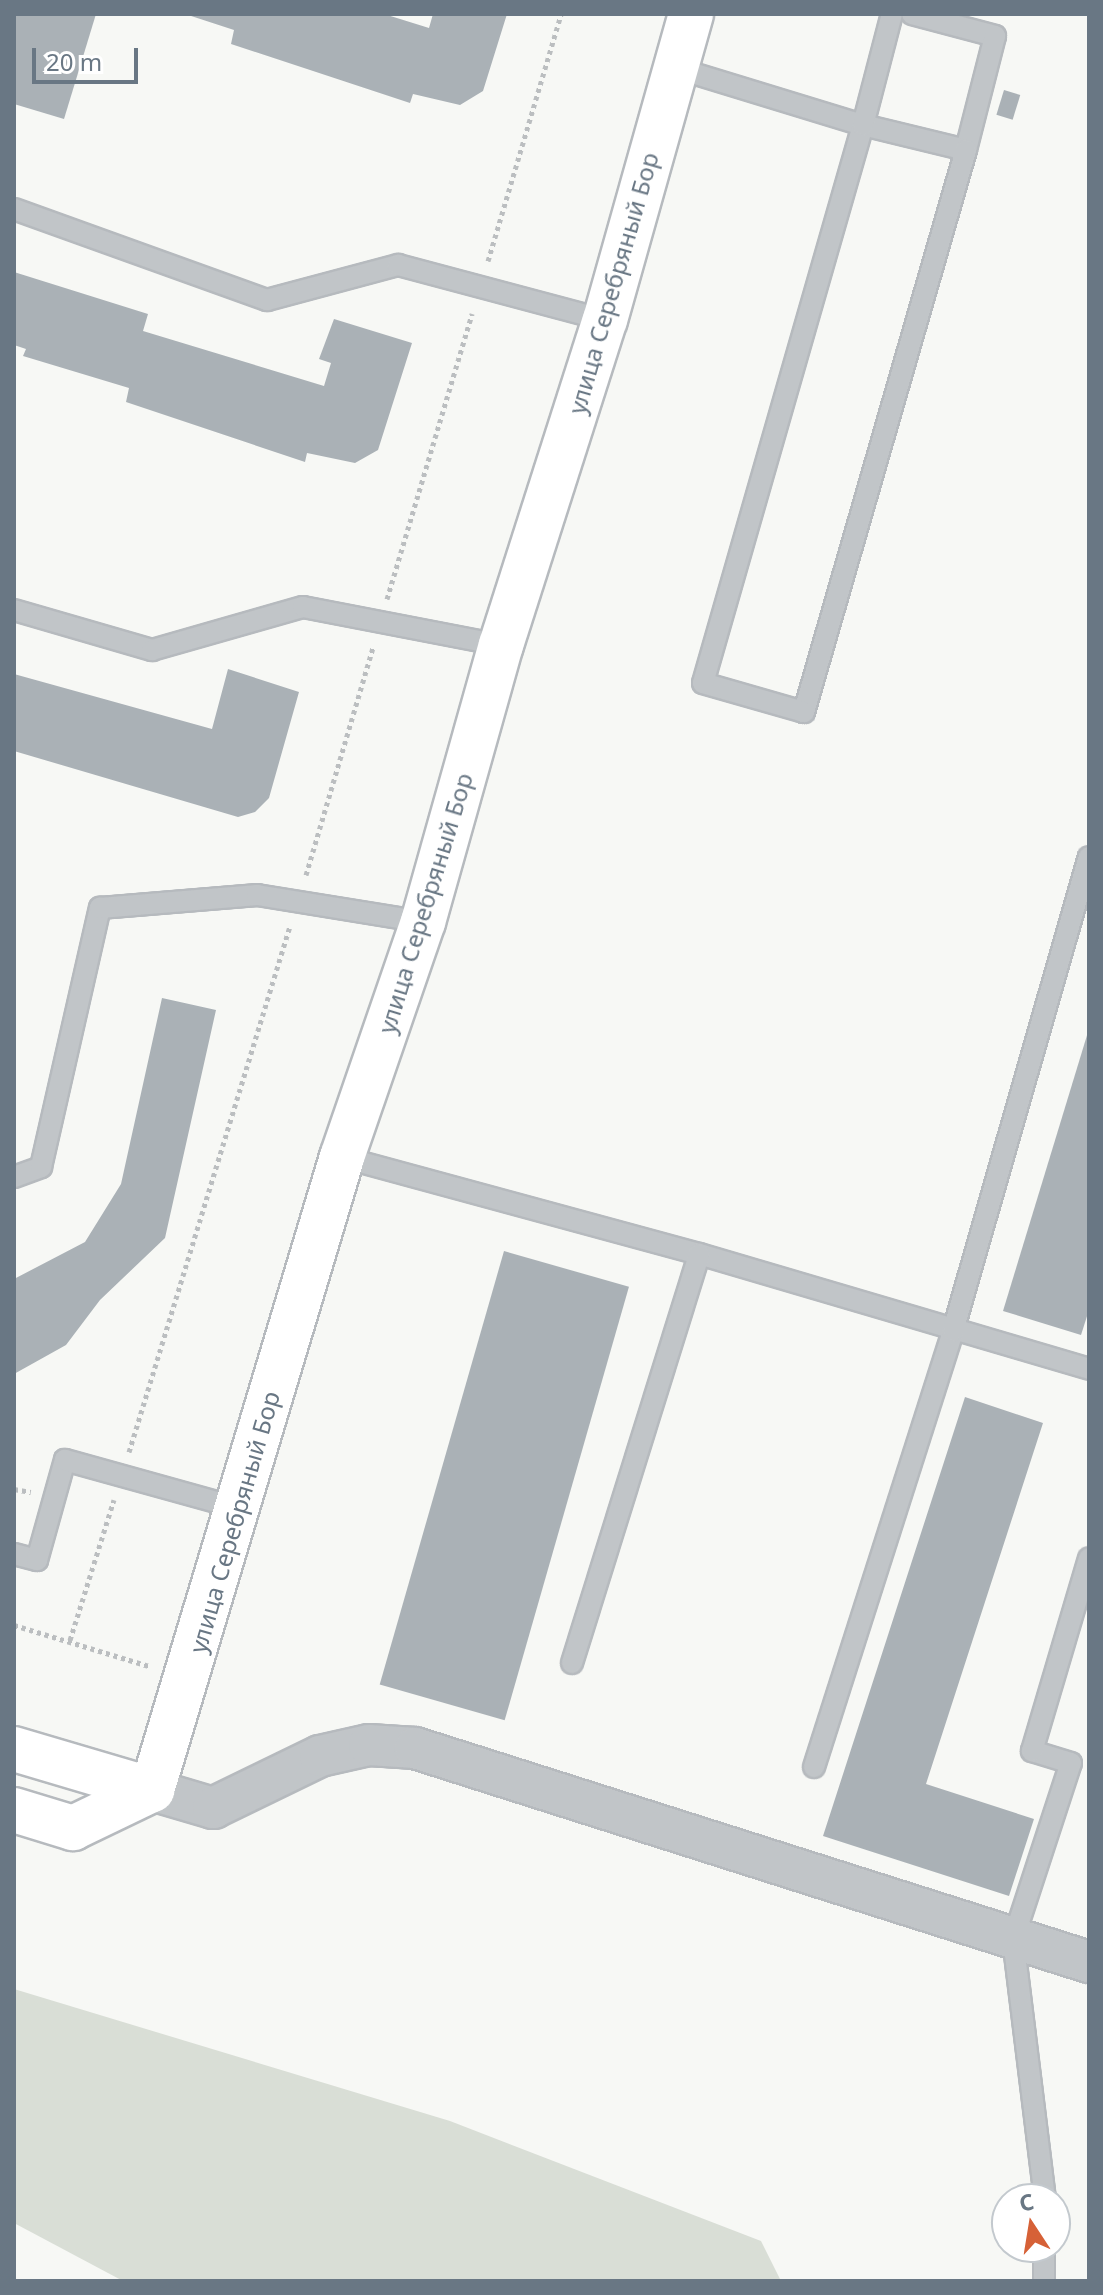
<!DOCTYPE html>
<meta charset="utf-8">
<style>
body{margin:0}
#map{position:relative;width:1103px;height:2295px;overflow:hidden;background:#f7f8f5;font-family:"Noto Sans",sans-serif}
div>[style]{position:absolute}
.green>*{inset:0;background:#d9ded6}
.building>*{inset:0;background:#aab1b6;transform-origin:0 0}
.path>*{height:5px;margin-top:-2.5px;transform-origin:0;background:repeating-linear-gradient(90deg,#bbbec0 0 4px,transparent 0 8px)}
.roads{filter:drop-shadow(2px 0 #b6babe) drop-shadow(-2px 0 #b6babe) drop-shadow(0 2px #b6babe) drop-shadow(0 -2px #b6babe)}
.lane>*{height:20px;margin:-10px;padding:0 10px;transform-origin:10px;border-radius:10px;background:#c1c5c8}
.street>*{height:40px;margin:-20px;padding:0 20px;transform-origin:20px;border-radius:20px;background:#c1c5c8}
.secondary>*{height:44px;margin:-22px;padding:0 22px;transform-origin:22px;border-radius:22px;background:#fff}
span{translate:-50% -50%;white-space:nowrap;text-align:center;line-height:1.15;-webkit-text-stroke:8px #fff;paint-order:stroke}
.street-label{font-size:24px;color:#697784}
.frame{position:absolute;inset:0;border:16px solid #697784;pointer-events:none}
.north{position:absolute;left:991px;top:2183px;width:80px;height:80px;box-sizing:border-box;background:#fff;border:2px solid #c3c9ce;border-radius:50%;rotate:348deg;font-size:22px;font-weight:700;line-height:32px;text-align:center;color:#697784}
.north::after{content:'';display:block;margin:auto;width:28px;height:36px;background:#d66137;clip-path:polygon(50% 0,100% 100%,50% 72%,0 100%)}
.scale{position:absolute;left:32px;top:48px;width:106px;height:36px;box-sizing:border-box;border:4px solid #697784;border-top:0;padding-left:10px;font-size:24px;line-height:28px;white-space:nowrap;color:#697784;-webkit-text-stroke:6px #fff;paint-order:stroke}
</style>
<div id="map">
<div class="green">
<i style="clip-path:polygon(14px 1989px,450px 2121px,761px 2241px,781px 2281px,123px 2281px,14px 2223px)"></i>
</div>
<div class="building">
<i style="clip-path:polygon(14px 14px,96px 14px,64px 119px,14px 104px)"></i>
<i style="clip-path:polygon(185px 14px,384px 14px,429px 28px,433px 14px,507px 14px,483px 91px,460px 105px,413px 94px,410px 103px,231px 44px,234px 30px)"></i>
<i style="left:1004px;top:90px;width:17px;height:26px;rotate:17deg"></i>
<i style="clip-path:polygon(14px 272px,148px 314px,143px 331px,324px 386px,331px 363px,319px 359px,334px 319px,412px 343px,378px 450px,355px 463px,307px 453px,305px 462px,126px 402px,129px 388px,23px 356px,26px 349px,14px 345px)"></i>
<i style="clip-path:polygon(228px 669px,299px 692px,269px 798px,255px 812px,238px 817px,14px 751px,14px 674px,212px 729px)"></i>
<i style="clip-path:polygon(162px 998px,216px 1010px,165px 1238px,100px 1300px,66px 1345px,14px 1374px,14px 1279px,85px 1242px,121px 1184px)"></i>
<i style="clip-path:polygon(1088px 1032px,1089px 1310px,1081px 1335px,1003px 1311px)"></i>
<i style="left:504px;top:1251px;width:130px;height:451px;rotate:16deg"></i>
<i style="clip-path:polygon(965px 1397px,1043px 1423px,926px 1784px,1034px 1819px,1009px 1896px,823px 1836px)"></i>
</div>
<div class="path">
<i style="left:488px;top:261px;width:258px;rotate:-73.5deg"></i>
<i style="left:387px;top:599px;width:298px;rotate:-73.4deg"></i>
<i style="left:306px;top:875px;width:238px;rotate:-73.6deg"></i>
<i style="left:129px;top:1452px;width:550px;rotate:-72.98deg"></i>
<i style="left:14px;top:1489px;width:17px;rotate:10deg"></i>
<i style="left:14px;top:1625px;width:141px;rotate:16.9deg"></i>
<i style="left:70px;top:1640px;width:147px;rotate:-72.6deg"></i>
</div>
<div class="roads">
<div class="lane">
<i style="left:912px;top:14px;width:86px;rotate:14.8deg"></i>
<i style="left:995px;top:36px;width:118px;rotate:104.3deg"></i>
<i style="left:676px;top:68px;width:195px;rotate:17deg"></i>
<i style="left:863px;top:125px;width:106px;rotate:13.6deg"></i>
<i style="left:966px;top:150px;width:585px;rotate:106.08deg"></i>
<i style="left:804px;top:712px;width:105px;rotate:-164deg"></i>
<i style="left:703px;top:683px;width:580px;rotate:-74deg"></i>
<i style="left:863px;top:125px;width:115px;rotate:-75.4deg"></i>
<i style="left:14px;top:209px;width:269px;rotate:19.8deg"></i>
<i style="left:267px;top:300px;width:136px;rotate:-15deg"></i>
<i style="left:398px;top:265px;width:214px;rotate:14.9deg"></i>
<i style="left:14px;top:610px;width:144px;rotate:16.2deg"></i>
<i style="left:152px;top:650px;width:157px;rotate:-15.9deg"></i>
<i style="left:303px;top:607px;width:202px;rotate:10.9deg"></i>
<i style="left:342px;top:1157px;width:370px;rotate:15.2deg"></i>
<i style="left:699px;top:1254px;width:407px;rotate:16.4deg"></i>
<i style="left:14px;top:1177px;width:29px;rotate:-20deg"></i>
<i style="left:41px;top:1167px;width:266px;rotate:-77.2deg"></i>
<i style="left:100px;top:908px;width:158px;rotate:-4.7deg"></i>
<i style="left:257px;top:895px;width:168px;rotate:9.2deg"></i>
<i style="left:14px;top:1554px;width:24px;rotate:15deg"></i>
<i style="left:37px;top:1560px;width:104px;rotate:-74.4deg"></i>
<i style="left:65px;top:1460px;width:180px;rotate:15.5deg"></i>
<i style="left:572px;top:1663px;width:428px;rotate:-72.7deg"></i>
<i style="left:814px;top:1767px;width:458px;rotate:-72.3deg"></i>
<i style="left:953px;top:1331px;width:493px;rotate:-74deg"></i>
<i style="left:1045px;top:2199px;width:261px;rotate:-97deg"></i>
<i style="left:1013px;top:1940px;width:186px;rotate:-71.9deg"></i>
<i style="left:1071px;top:1763px;width:41px;rotate:-162.9deg"></i>
<i style="left:1032px;top:1751px;width:201px;rotate:-73.5deg"></i>
<i style="left:1044px;top:2281px;width:34px;rotate:-90deg"></i>
</div>
<div class="street">
<i style="left:152px;top:1790px;width:64px;rotate:16.4deg"></i>
<i style="left:213px;top:1808px;width:119px;rotate:-25.9deg"></i>
<i style="left:320px;top:1756px;width:50px;rotate:-12.7deg"></i>
<i style="left:369px;top:1745px;width:46px;rotate:3.7deg"></i>
<i style="left:415px;top:1748px;width:707px;rotate:17.62deg"></i>
</div>
<div class="secondary">
<i style="left:14px;top:1749px;width:144px;rotate:16.5deg"></i>
<i style="left:152px;top:1790px;width:661px;rotate:-73.29deg"></i>
<i style="left:342px;top:1157px;width:249px;rotate:-71deg"></i>
<i style="left:423px;top:922px;width:288px;rotate:-74.3deg"></i>
<i style="left:501px;top:645px;width:341px;rotate:-72.3deg"></i>
<i style="left:605px;top:320px;width:318px;rotate:-74.3deg"></i>
<i style="left:14px;top:1810px;width:62px;rotate:17deg"></i>
<i style="left:73px;top:1828px;width:88px;rotate:-25.7deg"></i>
</div>
</div>
<div class="street-label">
<span style="left:613px;top:283px;rotate:-74deg">улица Серебряный Бор</span>
<span style="left:425px;top:903px;rotate:-73deg">улица Серебряный Бор</span>
<span style="left:234px;top:1522px;rotate:-74deg">улица Серебряный Бор</span>
</div>
<div class="frame"></div>
<div class="north">С</div>
<div class="scale">20 m</div>
</div>
